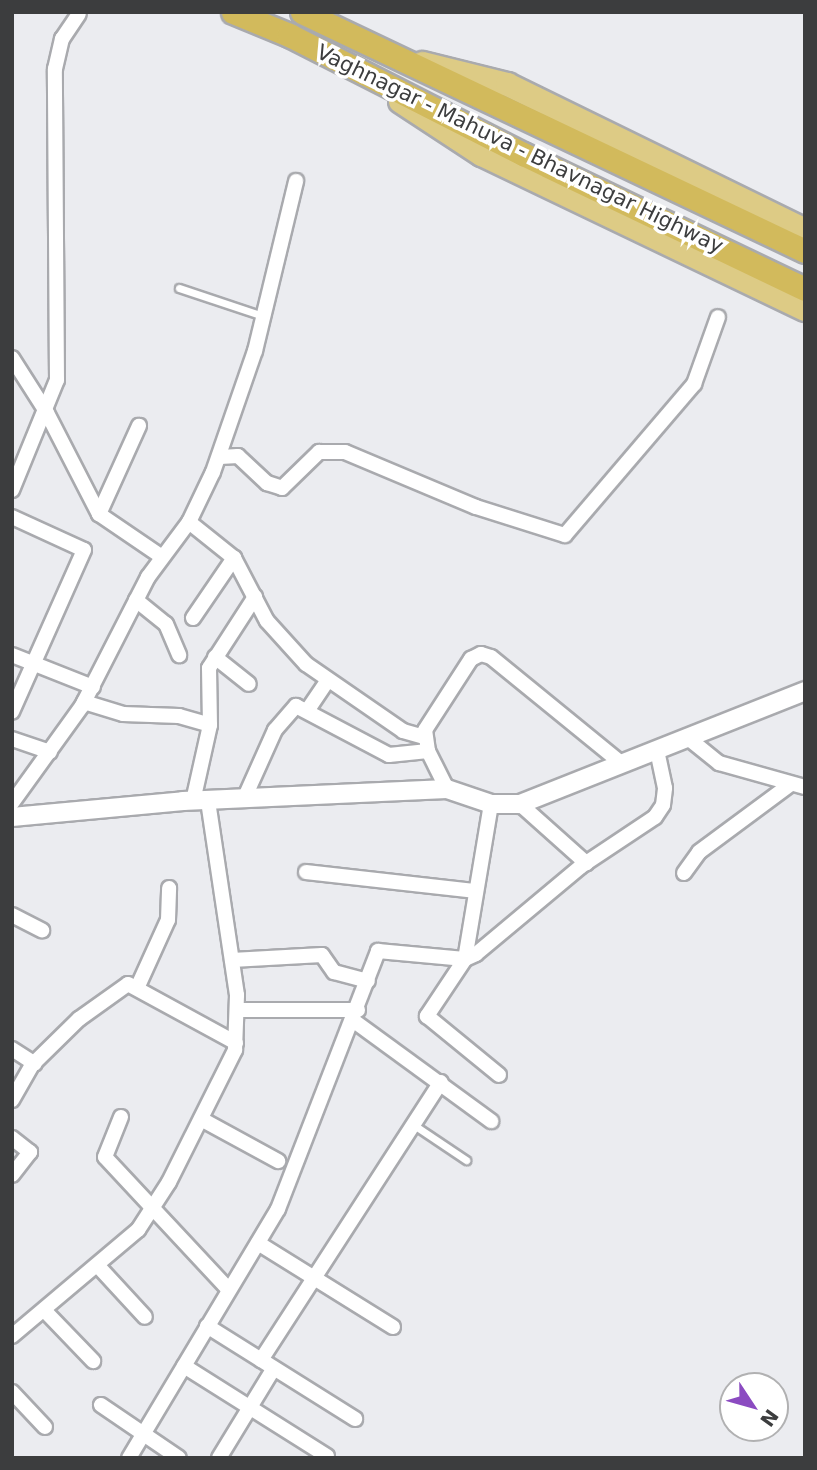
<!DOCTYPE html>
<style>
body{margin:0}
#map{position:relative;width:817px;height:1470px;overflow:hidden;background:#ebecf0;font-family:"DejaVu Sans",sans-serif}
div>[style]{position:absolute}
.roads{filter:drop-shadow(2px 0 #a9aaae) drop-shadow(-2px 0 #a9aaae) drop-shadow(0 2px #a9aaae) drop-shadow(0 -2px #a9aaae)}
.service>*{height:7px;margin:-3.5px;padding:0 3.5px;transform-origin:3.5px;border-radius:3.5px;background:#fff}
.minor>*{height:14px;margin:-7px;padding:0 7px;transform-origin:7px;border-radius:7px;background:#fff}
.tertiary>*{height:18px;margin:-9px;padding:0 9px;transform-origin:9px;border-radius:9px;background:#fff}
.primary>*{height:23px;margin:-11.5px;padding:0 11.5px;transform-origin:11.5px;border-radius:11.5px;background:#ddcb85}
.trunk>*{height:23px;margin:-11.5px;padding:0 11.5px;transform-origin:11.5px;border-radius:11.5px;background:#d2ba5c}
span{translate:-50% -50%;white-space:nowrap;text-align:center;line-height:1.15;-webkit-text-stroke:7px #fff;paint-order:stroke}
.street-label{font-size:21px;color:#3c3d3e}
.frame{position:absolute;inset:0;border:14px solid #3c3d3e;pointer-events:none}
.north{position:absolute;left:719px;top:1372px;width:70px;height:70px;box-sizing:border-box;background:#fff;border:2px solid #b1b1b2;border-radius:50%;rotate:126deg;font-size:19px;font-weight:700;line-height:28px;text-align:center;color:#3c3d3e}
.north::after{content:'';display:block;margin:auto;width:24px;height:32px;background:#8b4bc1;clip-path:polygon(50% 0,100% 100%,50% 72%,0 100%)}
</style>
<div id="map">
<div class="roads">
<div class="service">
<i style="left:179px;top:288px;width:89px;rotate:18.4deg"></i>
<i style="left:414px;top:1125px;width:63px;rotate:33.9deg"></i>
</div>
<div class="minor">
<i style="left:12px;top:358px;width:65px;rotate:57.5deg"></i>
<i style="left:47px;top:413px;width:114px;rotate:62.8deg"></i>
<i style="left:99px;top:514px;width:76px;rotate:34.3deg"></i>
<i style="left:220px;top:457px;width:18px;rotate:-3deg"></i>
<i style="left:238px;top:456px;width:40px;rotate:43deg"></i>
<i style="left:267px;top:483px;width:16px;rotate:18deg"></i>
<i style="left:282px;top:488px;width:52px;rotate:-44.2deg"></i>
<i style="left:319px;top:452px;width:26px"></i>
<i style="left:345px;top:452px;width:142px;rotate:22.8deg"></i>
<i style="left:476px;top:507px;width:93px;rotate:17.5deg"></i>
<i style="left:565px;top:535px;width:199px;rotate:-49.5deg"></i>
<i style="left:694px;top:384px;width:71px;rotate:-70.3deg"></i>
<i style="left:12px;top:490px;width:119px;rotate:-67.8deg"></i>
<i style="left:57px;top:380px;width:311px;rotate:-90.4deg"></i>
<i style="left:55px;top:69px;width:31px;rotate:-77deg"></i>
<i style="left:62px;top:39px;width:30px;rotate:-56deg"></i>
<i style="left:99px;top:514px;width:97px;rotate:-65.6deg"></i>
<i style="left:12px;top:517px;width:79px;rotate:24.6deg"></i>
<i style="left:84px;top:550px;width:177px;rotate:114deg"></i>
<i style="left:189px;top:522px;width:58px;rotate:38.7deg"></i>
<i style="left:234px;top:558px;width:71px;rotate:62.4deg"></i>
<i style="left:267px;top:621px;width:58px;rotate:47.8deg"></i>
<i style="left:306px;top:664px;width:118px;rotate:34.6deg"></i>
<i style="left:403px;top:731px;width:22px;rotate:16deg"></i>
<i style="left:136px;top:600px;width:38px;rotate:39deg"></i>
<i style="left:166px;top:624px;width:34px;rotate:67deg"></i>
<i style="left:193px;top:618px;width:73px;rotate:-55.7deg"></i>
<i style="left:12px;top:655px;width:87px;rotate:21.6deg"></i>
<i style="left:215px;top:657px;width:43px;rotate:38.5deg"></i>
<i style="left:84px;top:702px;width:41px;rotate:17.1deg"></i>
<i style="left:123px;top:714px;width:56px;rotate:2deg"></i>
<i style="left:179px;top:716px;width:32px;rotate:16deg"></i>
<i style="left:210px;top:725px;width:78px;rotate:102.6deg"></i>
<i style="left:307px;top:711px;width:37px;rotate:-56deg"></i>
<i style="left:210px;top:725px;width:57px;rotate:-91deg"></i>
<i style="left:209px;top:668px;width:85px;rotate:-57.1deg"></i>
<i style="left:688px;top:738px;width:40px;rotate:39deg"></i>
<i style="left:719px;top:763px;width:89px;rotate:15.6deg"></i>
<i style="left:12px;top:739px;width:40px;rotate:18.9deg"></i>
<i style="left:447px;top:789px;width:42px;rotate:-116.6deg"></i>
<i style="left:428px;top:751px;width:21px;rotate:-98deg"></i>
<i style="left:425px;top:730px;width:85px;rotate:-57.1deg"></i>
<i style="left:471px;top:659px;width:11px;rotate:-27deg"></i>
<i style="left:481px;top:654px;width:10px;rotate:17deg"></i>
<i style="left:491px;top:657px;width:168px;rotate:39.2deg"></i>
<i style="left:244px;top:799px;width:76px;rotate:-65.8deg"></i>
<i style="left:275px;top:730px;width:32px;rotate:-49deg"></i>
<i style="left:296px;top:706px;width:105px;rotate:27.8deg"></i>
<i style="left:389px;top:755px;width:39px;rotate:-6deg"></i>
<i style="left:12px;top:803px;width:120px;rotate:-54.2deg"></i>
<i style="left:82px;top:706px;width:145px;rotate:-62.9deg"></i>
<i style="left:148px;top:577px;width:69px;rotate:-53.3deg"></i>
<i style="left:189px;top:522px;width:55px;rotate:-64.4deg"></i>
<i style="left:213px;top:472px;width:128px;rotate:-70.9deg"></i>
<i style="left:255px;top:351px;width:175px;rotate:-76.4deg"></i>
<i style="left:491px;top:804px;width:157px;rotate:99.5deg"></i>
<i style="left:465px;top:959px;width:69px;rotate:123.7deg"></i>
<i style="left:427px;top:1016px;width:93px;rotate:39.3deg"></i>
<i style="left:520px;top:804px;width:89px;rotate:41.8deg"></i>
<i style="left:306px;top:872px;width:171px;rotate:6.4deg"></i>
<i style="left:684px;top:873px;width:26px;rotate:-54deg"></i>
<i style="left:699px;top:852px;width:114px;rotate:-36.5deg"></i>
<i style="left:12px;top:915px;width:34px;rotate:27deg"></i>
<i style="left:232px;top:960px;width:90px;rotate:-3.2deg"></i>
<i style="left:322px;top:955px;width:21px;rotate:55deg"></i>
<i style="left:334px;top:972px;width:35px;rotate:15deg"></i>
<i style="left:138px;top:986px;width:72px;rotate:-65.6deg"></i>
<i style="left:168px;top:920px;width:32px;rotate:-88deg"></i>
<i style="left:238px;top:1010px;width:120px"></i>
<i style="left:354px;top:1021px;width:170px;rotate:36.1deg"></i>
<i style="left:12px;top:1049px;width:27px;rotate:33deg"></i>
<i style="left:12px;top:1100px;width:40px;rotate:-60.3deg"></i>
<i style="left:32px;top:1065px;width:66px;rotate:-44.4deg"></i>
<i style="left:79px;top:1019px;width:60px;rotate:-35.5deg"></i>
<i style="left:128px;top:984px;width:123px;rotate:28.6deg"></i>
<i style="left:121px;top:1117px;width:43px;rotate:111.8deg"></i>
<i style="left:105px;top:1157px;width:180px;rotate:47deg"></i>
<i style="left:201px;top:1119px;width:88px;rotate:28.6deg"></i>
<i style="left:12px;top:1138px;width:23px;rotate:38deg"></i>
<i style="left:30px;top:1152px;width:29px;rotate:128deg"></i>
<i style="left:258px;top:1243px;width:159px;rotate:31.9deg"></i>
<i style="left:98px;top:1266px;width:69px;rotate:47.3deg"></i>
<i style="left:44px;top:1310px;width:71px;rotate:46.1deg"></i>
<i style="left:207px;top:1326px;width:175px;rotate:32.1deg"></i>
<i style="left:12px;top:1336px;width:165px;rotate:-40.1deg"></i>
<i style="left:138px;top:1230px;width:57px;rotate:-57.1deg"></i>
<i style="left:169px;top:1182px;width:148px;rotate:-63.4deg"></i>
<i style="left:235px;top:1050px;width:55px;rotate:-87.9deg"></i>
<i style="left:237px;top:995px;width:197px;rotate:-98.5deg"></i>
<i style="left:261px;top:1360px;width:331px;rotate:-57.1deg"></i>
<i style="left:184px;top:1366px;width:169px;rotate:32.2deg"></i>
<i style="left:12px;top:1392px;width:48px;rotate:46.7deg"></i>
<i style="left:101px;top:1405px;width:94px;rotate:34.2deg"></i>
<i style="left:129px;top:1458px;width:290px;rotate:-59.1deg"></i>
<i style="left:278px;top:1209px;width:277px;rotate:-68.8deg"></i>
<i style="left:378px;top:951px;width:87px;rotate:5.3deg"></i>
<i style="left:465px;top:959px;width:12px;rotate:-24deg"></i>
<i style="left:476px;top:954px;width:136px;rotate:-39.9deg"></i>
<i style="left:580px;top:867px;width:90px;rotate:-33.7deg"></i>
<i style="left:655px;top:817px;width:14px;rotate:-56deg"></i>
<i style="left:663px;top:805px;width:17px;rotate:-83deg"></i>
<i style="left:665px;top:788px;width:40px;rotate:-102deg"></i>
<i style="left:219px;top:1458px;width:105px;rotate:-58.6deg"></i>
</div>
<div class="tertiary">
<i style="left:12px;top:817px;width:172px;rotate:-5.3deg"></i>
<i style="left:183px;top:801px;width:264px;rotate:-2.6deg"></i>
<i style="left:447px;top:789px;width:46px;rotate:18.8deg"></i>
<i style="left:491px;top:804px;width:29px"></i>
<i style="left:520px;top:804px;width:307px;rotate:-21.6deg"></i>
</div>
<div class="primary">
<i style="left:422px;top:63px;width:88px;rotate:13.9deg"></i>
<i style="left:507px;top:84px;width:332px;rotate:26.1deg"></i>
<i style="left:400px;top:101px;width:97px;rotate:33.2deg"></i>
<i style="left:481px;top:154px;width:359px;rotate:25.6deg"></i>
</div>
<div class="trunk">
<i style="left:233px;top:12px;width:61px;rotate:22.3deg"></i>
<i style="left:289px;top:35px;width:263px;rotate:27deg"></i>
<i style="left:523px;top:154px;width:313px;rotate:25.6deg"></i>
<i style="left:302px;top:12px;width:557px;rotate:25.41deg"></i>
</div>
</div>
<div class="street-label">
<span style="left:520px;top:149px;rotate:26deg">Vaghnagar - Mahuva - Bhavnagar Highway</span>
</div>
<div class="frame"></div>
<div class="north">N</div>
</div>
